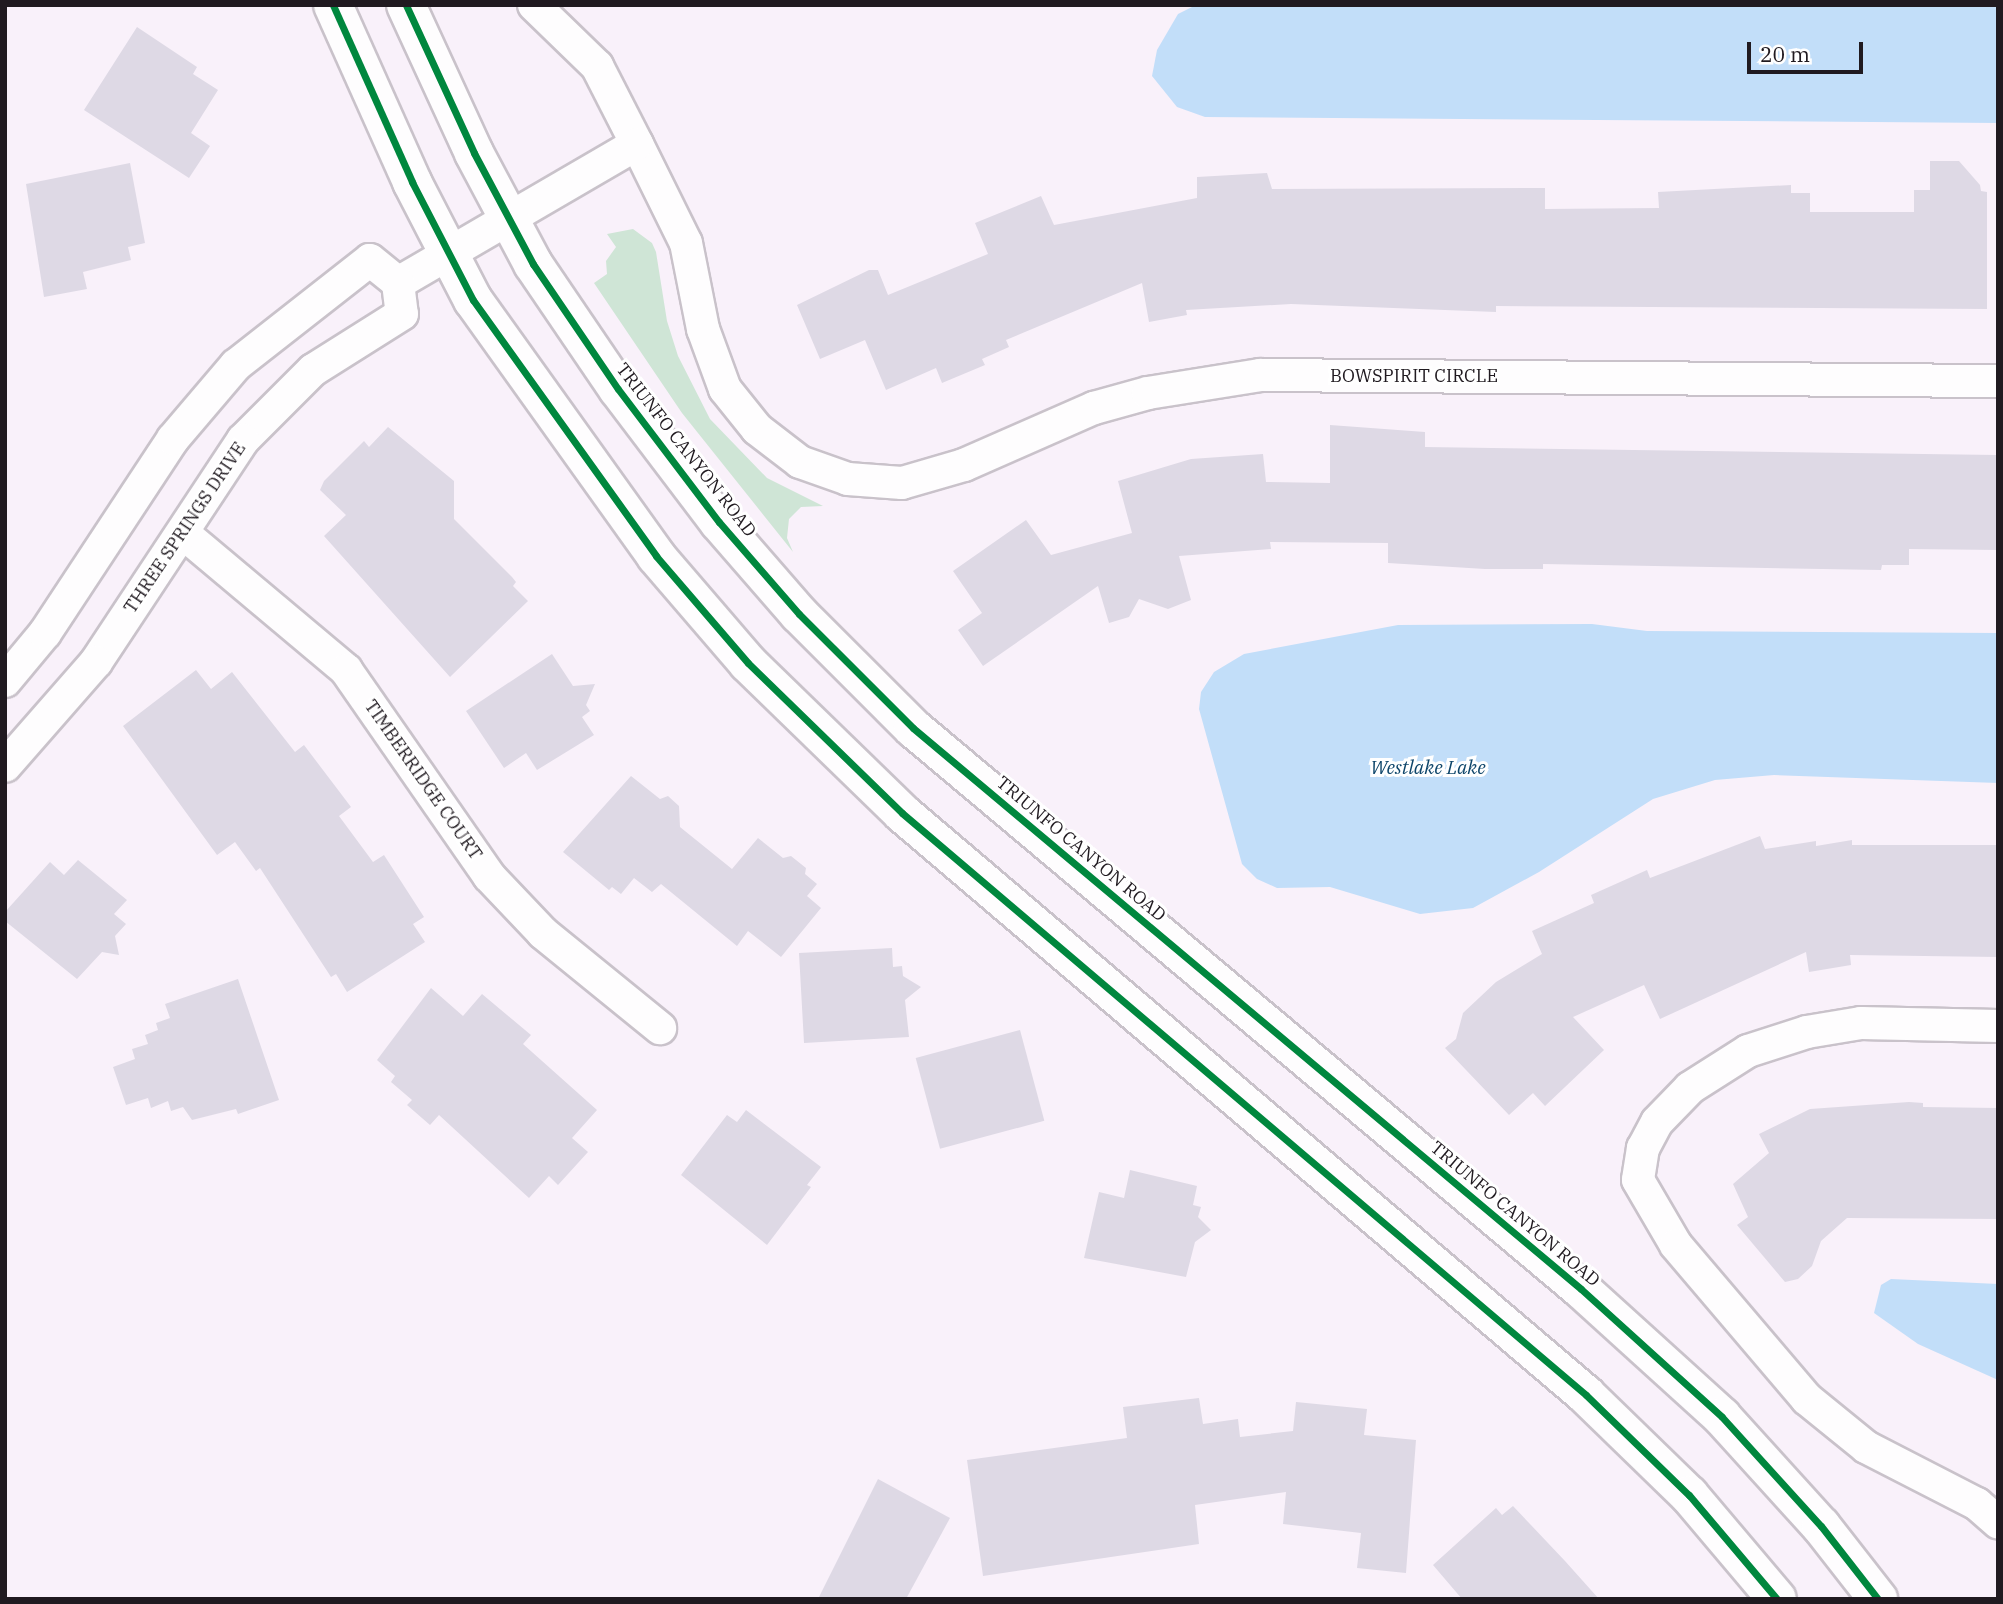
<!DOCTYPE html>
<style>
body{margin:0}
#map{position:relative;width:2003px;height:1604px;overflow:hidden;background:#f9f1fa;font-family:"IBM Plex Serif",serif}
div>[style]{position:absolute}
.green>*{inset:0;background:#cfe5d6}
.water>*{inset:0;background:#c2def9}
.building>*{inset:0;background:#ded9e5;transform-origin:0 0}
.roads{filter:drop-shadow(2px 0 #c9c2ca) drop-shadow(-2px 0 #c9c2ca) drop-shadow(0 2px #c9c2ca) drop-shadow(0 -2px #c9c2ca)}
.minor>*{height:32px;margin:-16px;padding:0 16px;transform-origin:16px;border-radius:16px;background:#fefdfe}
.tertiary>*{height:38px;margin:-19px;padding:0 19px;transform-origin:19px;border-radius:19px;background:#fefdfe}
.cycleway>*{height:7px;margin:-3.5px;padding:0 3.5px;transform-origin:3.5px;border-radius:3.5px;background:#00873e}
span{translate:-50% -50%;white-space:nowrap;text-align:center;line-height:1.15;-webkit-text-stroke:6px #fff;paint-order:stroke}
.street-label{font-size:18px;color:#201a20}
.water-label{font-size:19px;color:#0d456a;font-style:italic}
.frame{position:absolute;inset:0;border:7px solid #201a20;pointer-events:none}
.scale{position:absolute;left:1747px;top:42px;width:116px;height:32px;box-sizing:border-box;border:4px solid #201a20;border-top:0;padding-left:9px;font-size:21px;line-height:24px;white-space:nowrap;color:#201a20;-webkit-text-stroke:5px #fff;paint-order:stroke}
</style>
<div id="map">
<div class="green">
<i style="clip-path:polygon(633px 229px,652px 243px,656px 252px,667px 321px,678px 356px,710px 419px,767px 478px,823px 506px,801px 507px,789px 519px,787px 538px,793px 552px,682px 413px,594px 283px,607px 274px,606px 261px,616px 247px,607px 234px)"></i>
</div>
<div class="water">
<i style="clip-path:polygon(1196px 5px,1998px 5px,1998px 123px,1205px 117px,1177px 107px,1152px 76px,1157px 50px,1178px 14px)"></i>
<i style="clip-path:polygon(1592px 624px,1647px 631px,1998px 633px,1998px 783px,1774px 775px,1715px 780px,1653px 799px,1539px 872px,1473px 908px,1420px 914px,1330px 887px,1277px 888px,1257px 879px,1242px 864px,1199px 709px,1201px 692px,1214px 672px,1244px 654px,1398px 625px)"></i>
<i style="clip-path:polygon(1891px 1279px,1998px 1284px,1998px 1380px,1918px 1344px,1874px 1313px,1881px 1285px)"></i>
</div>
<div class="building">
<i style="clip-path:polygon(137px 27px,197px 67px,193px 74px,218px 90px,191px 133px,210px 146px,189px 178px,84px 110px)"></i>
<i style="clip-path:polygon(1930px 161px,1959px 161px,1980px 185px,1981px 191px,1987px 192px,1987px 309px,1496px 306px,1496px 312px,1291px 304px,1186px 310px,1187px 315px,1149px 322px,1142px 283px,1006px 340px,1009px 347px,982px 359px,985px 365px,942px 383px,936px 368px,886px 390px,865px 340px,820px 359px,797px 305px,869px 270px,878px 270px,888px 295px,988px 254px,975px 223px,1041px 196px,1054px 225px,1197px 198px,1197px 177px,1267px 173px,1272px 189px,1545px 188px,1545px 209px,1659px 208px,1658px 192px,1791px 185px,1791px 193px,1810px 193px,1810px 212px,1914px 212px,1914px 190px,1930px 190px)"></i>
<i style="clip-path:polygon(130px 163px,145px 243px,128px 247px,131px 260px,83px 272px,87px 289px,44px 297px,26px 184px)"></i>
<i style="clip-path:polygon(1330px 425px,1425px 432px,1425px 447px,1997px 455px,1998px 550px,1909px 549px,1909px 565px,1882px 565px,1881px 570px,1543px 564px,1543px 569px,1485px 569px,1388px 563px,1388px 543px,1270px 542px,1271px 549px,1179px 556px,1191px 600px,1168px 609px,1139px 599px,1129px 617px,1109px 623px,1098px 586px,983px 666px,958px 630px,982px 613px,953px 571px,1026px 520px,1051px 555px,1132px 533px,1118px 481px,1191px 459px,1263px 454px,1266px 482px,1330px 483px)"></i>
<i style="clip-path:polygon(388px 427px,454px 481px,454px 519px,512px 577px,516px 582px,513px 586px,528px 601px,450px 677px,324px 536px,346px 515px,320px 490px,324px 481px,364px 441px,369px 447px)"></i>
<i style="clip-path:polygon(552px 654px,573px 686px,595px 684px,586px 705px,590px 711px,582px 717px,594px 735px,537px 770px,526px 753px,504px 768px,466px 711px)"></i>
<i style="clip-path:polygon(196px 670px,211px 689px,232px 672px,295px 752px,304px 745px,351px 807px,339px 816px,373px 862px,384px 855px,424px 917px,413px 924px,425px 942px,347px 992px,336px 974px,331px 977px,260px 868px,256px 871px,235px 842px,217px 855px,123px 726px)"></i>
<i style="clip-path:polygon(631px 776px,660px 799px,668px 796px,679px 806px,680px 827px,732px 869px,758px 838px,783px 858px,791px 856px,806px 868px,805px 874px,817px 884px,807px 896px,821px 908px,781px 957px,748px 931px,737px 946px,661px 884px,652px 892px,634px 878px,621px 894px,612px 887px,609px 890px,563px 852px)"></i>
<i style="clip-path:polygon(1760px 836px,1765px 849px,1816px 841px,1816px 846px,1852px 840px,1852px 845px,1998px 845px,1998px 957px,1850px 955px,1851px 965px,1809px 972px,1806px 952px,1660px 1019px,1644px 985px,1573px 1017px,1604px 1050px,1545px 1106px,1533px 1093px,1509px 1115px,1445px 1048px,1456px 1039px,1463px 1013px,1496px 982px,1542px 954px,1532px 931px,1594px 903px,1591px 895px,1647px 870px,1650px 878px)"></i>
<i style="clip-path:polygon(78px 860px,127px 900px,114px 914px,126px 924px,115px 936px,119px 955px,102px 952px,77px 979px,5px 921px,5px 912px,50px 862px,64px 875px)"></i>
<i style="clip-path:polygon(892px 948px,893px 967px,902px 966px,903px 976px,921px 987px,905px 1000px,909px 1037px,804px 1043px,799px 953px)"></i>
<i style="clip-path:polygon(238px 979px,279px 1100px,238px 1114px,236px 1109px,192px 1120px,183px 1107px,171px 1111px,168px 1101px,151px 1108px,148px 1098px,126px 1105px,113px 1067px,135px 1059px,132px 1049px,148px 1044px,145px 1035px,158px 1030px,156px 1023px,170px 1018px,165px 1004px)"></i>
<i style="clip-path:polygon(431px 988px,463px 1016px,482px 994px,531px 1035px,523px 1044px,597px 1110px,572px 1138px,588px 1152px,558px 1185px,549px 1176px,529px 1198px,439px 1115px,430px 1125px,407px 1105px,412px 1100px,391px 1082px,395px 1076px,377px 1060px)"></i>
<i style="left:1020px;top:1030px;width:94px;height:108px;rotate:75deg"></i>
<i style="clip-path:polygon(1909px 1102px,1923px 1103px,1923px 1107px,1998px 1108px,1998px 1219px,1847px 1218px,1821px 1241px,1812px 1266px,1798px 1279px,1785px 1282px,1737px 1225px,1748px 1217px,1733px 1184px,1769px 1153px,1759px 1134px,1810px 1109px)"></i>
<i style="clip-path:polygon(746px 1110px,821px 1167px,807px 1185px,811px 1187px,767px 1245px,681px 1175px,727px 1115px,737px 1122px)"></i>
<i style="clip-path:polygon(1130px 1170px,1197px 1186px,1193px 1205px,1201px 1207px,1198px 1217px,1211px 1230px,1195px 1242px,1186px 1277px,1084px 1258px,1099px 1192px,1124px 1198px)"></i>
<i style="clip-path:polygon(1199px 1398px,1203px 1424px,1238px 1419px,1240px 1437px,1293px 1431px,1296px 1402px,1367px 1409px,1364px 1435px,1416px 1440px,1406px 1573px,1357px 1568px,1361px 1533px,1283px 1524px,1286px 1492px,1195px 1505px,1199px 1544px,983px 1576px,967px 1460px,1127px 1438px,1123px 1407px)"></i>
<i style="clip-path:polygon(878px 1479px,950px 1518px,906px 1599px,818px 1599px)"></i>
<i style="clip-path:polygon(1513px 1506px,1565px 1561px,1599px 1599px,1462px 1599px,1433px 1565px,1496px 1508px,1502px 1515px)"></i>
</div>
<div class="roads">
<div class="minor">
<i style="left:534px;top:5px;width:88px;rotate:44.1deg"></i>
<i style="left:597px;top:66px;width:88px;rotate:62.9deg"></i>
<i style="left:637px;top:144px;width:110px;rotate:63.7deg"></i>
<i style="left:686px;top:243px;width:88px;rotate:78.8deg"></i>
<i style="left:703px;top:329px;width:64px;rotate:69.9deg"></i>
<i style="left:725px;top:389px;width:51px;rotate:51.3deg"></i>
<i style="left:757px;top:429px;width:54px;rotate:37.5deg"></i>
<i style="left:800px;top:462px;width:51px;rotate:19.5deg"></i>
<i style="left:848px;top:479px;width:54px;rotate:4.2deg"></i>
<i style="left:902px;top:483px;width:65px;rotate:-16.2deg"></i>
<i style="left:964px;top:465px;width:142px;rotate:-23.7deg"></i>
<i style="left:1094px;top:408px;width:56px;rotate:-15.5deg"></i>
<i style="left:1148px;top:393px;width:113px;rotate:-9.1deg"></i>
<i style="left:1260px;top:375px;width:738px;rotate:0.47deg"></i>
<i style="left:398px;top:283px;width:276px;rotate:-30.2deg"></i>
<i style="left:183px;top:533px;width:213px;rotate:40deg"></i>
<i style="left:346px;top:670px;width:251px;rotate:55.2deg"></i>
<i style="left:489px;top:876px;width:79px;rotate:46.5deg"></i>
<i style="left:543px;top:933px;width:151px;rotate:39.1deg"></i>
<i style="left:5px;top:681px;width:62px;rotate:-50.2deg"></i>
<i style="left:45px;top:633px;width:232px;rotate:-56.6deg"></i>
<i style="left:173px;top:439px;width:97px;rotate:-49.6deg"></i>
<i style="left:236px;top:365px;width:170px;rotate:-38.1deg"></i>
<i style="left:370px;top:260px;width:36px;rotate:39deg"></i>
<i style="left:398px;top:283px;width:31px;rotate:83deg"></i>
<i style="left:402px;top:314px;width:105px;rotate:147.8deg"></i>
<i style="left:313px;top:370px;width:99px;rotate:135deg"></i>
<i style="left:243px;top:440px;width:266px;rotate:123.5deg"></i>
<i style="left:96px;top:662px;width:138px;rotate:131.2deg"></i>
<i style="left:1998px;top:1026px;width:137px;rotate:-178.7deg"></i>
<i style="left:1861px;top:1023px;width:55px;rotate:170.5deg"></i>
<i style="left:1807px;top:1032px;width:62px;rotate:162.1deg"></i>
<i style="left:1748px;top:1051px;width:69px;rotate:147.5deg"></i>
<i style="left:1690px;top:1088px;width:47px;rotate:134.1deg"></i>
<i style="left:1657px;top:1122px;width:30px;rotate:118deg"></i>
<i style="left:1643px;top:1148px;width:32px;rotate:99deg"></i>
<i style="left:1638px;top:1180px;width:75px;rotate:59.7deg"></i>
<i style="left:1676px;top:1245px;width:202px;rotate:49.6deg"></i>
<i style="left:1807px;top:1399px;width:76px;rotate:39.1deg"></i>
<i style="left:1866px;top:1447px;width:125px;rotate:27.2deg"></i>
<i style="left:1977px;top:1504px;width:28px;rotate:41deg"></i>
</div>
<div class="tertiary">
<i style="left:333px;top:5px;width:194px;rotate:65.9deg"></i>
<i style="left:412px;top:182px;width:133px;rotate:62.7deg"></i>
<i style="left:473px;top:300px;width:315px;rotate:54.4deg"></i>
<i style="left:656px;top:556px;width:141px;rotate:49.3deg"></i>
<i style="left:748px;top:663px;width:215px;rotate:44.2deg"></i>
<i style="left:902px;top:813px;width:898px;rotate:40.39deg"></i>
<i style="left:1586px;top:1395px;width:144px;rotate:44.2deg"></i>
<i style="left:1689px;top:1495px;width:136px;rotate:49.8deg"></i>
<i style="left:406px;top:5px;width:163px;rotate:65.3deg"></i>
<i style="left:474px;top:153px;width:126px;rotate:62deg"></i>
<i style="left:533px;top:264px;width:151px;rotate:55.8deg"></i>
<i style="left:618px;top:389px;width:167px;rotate:52.8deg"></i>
<i style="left:719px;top:522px;width:122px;rotate:49deg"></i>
<i style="left:799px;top:614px;width:161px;rotate:45deg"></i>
<i style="left:913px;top:728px;width:872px;rotate:40.02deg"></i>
<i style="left:1581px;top:1289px;width:190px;rotate:42.2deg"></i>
<i style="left:1722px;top:1417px;width:147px;rotate:47.8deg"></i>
<i style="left:1821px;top:1526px;width:93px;rotate:52deg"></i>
</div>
</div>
<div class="cycleway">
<i style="left:333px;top:5px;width:194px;rotate:65.9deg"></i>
<i style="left:412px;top:182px;width:133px;rotate:62.7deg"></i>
<i style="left:473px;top:300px;width:315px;rotate:54.4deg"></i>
<i style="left:656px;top:556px;width:141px;rotate:49.3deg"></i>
<i style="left:748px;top:663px;width:215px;rotate:44.2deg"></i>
<i style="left:902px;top:813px;width:898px;rotate:40.39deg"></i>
<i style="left:1586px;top:1395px;width:144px;rotate:44.2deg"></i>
<i style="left:1689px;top:1495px;width:136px;rotate:49.8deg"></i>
<i style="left:406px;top:5px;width:163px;rotate:65.3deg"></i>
<i style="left:474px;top:153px;width:126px;rotate:62deg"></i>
<i style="left:533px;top:264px;width:151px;rotate:55.8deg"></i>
<i style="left:618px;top:389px;width:167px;rotate:52.8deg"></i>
<i style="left:719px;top:522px;width:122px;rotate:49deg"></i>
<i style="left:799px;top:614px;width:161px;rotate:45deg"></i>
<i style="left:913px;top:728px;width:872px;rotate:40.02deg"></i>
<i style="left:1581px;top:1289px;width:190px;rotate:42.2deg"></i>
<i style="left:1722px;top:1417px;width:147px;rotate:47.8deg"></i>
<i style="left:1821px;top:1526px;width:93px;rotate:52deg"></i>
</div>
<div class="street-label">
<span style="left:1414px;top:376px">BOWSPIRIT CIRCLE</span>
<span style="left:686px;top:450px;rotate:52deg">TRIUNFO CANYON ROAD</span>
<span style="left:185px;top:528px;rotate:-56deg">THREE SPRINGS DRIVE</span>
<span style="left:423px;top:780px;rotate:55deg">TIMBERRIDGE COURT</span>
<span style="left:1081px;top:849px;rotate:40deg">TRIUNFO CANYON ROAD</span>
<span style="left:1515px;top:1214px;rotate:40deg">TRIUNFO CANYON ROAD</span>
</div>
<div class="water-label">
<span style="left:1428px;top:768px">Westlake Lake</span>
</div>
<div class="frame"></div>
<div class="scale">20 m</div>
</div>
